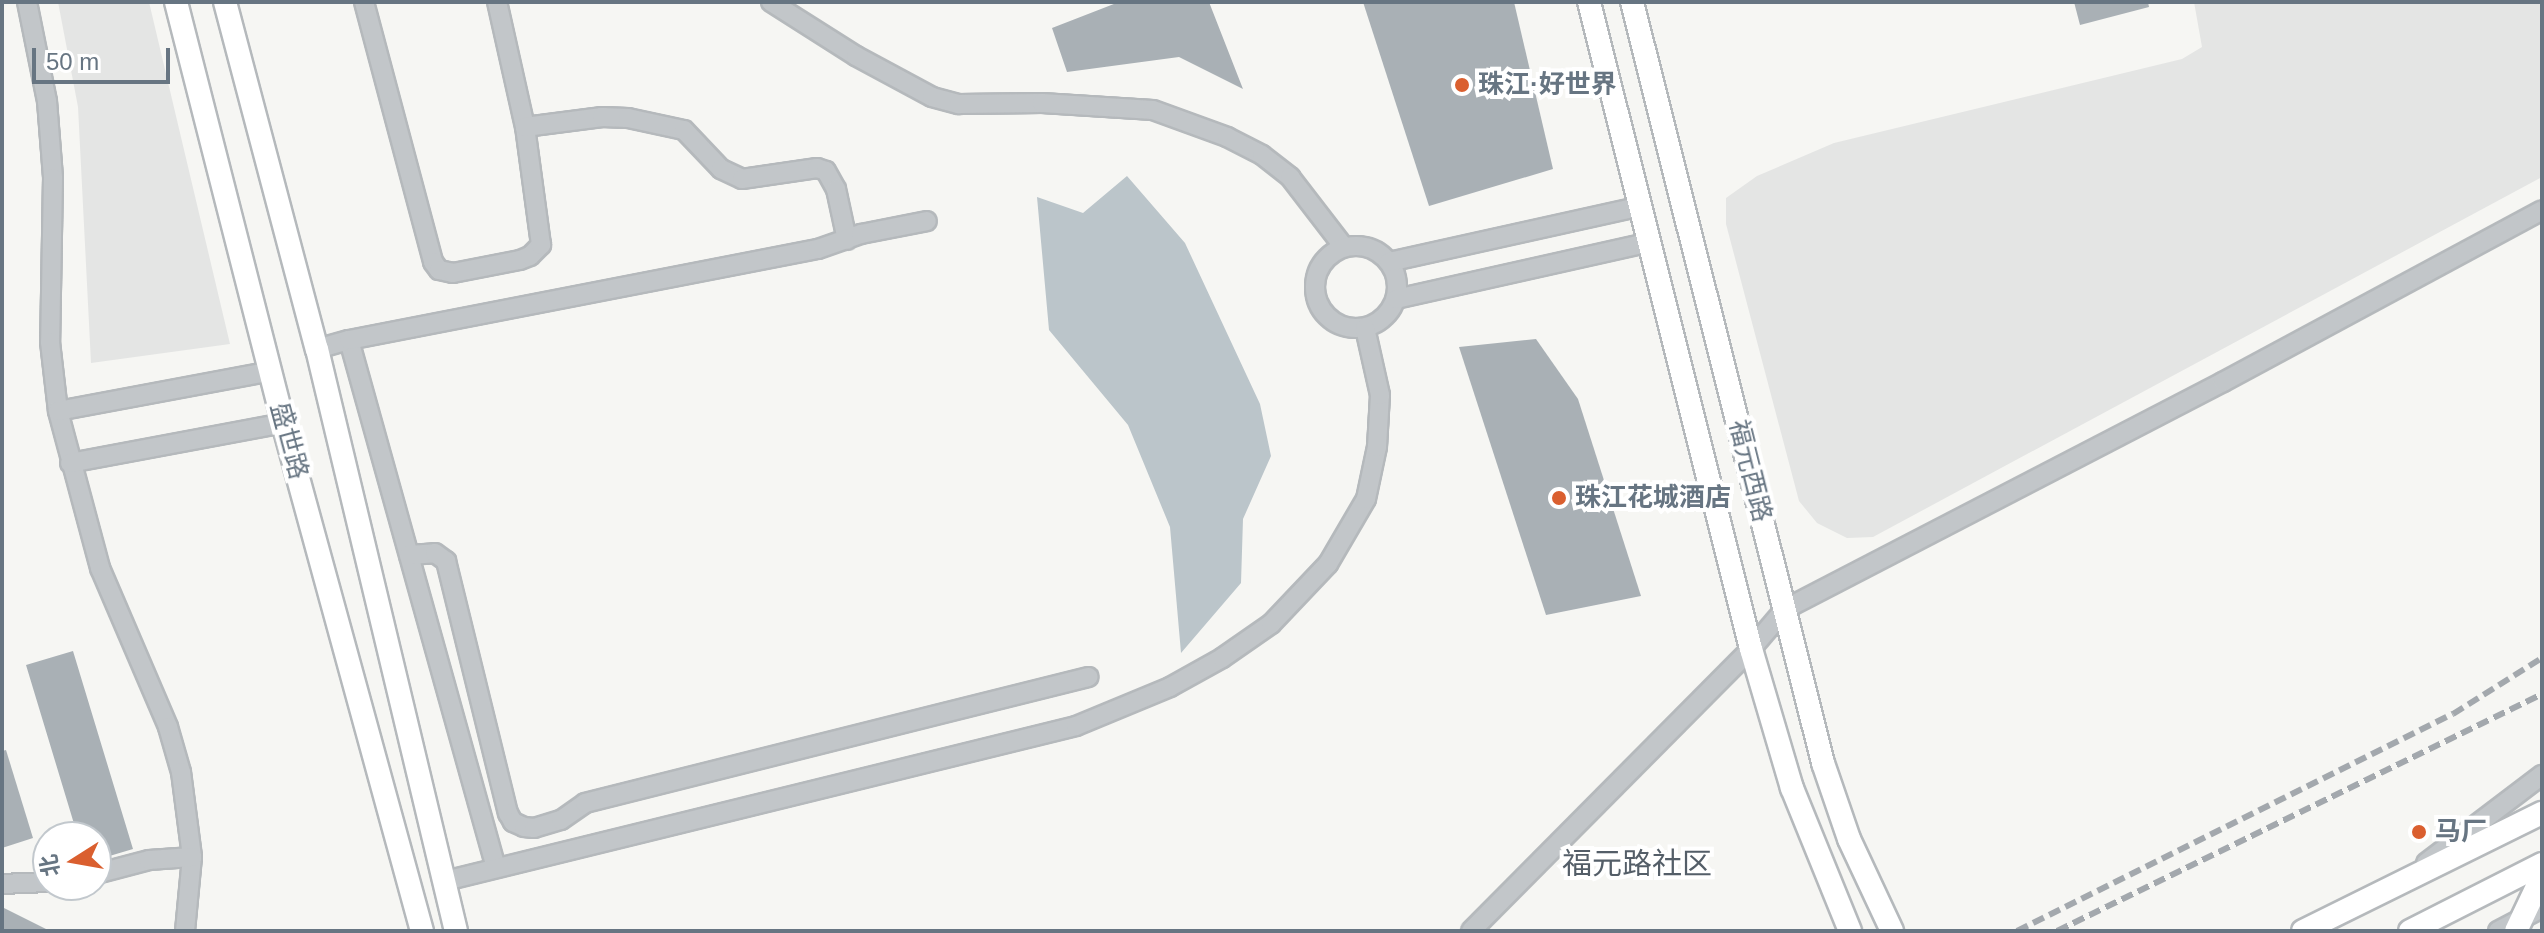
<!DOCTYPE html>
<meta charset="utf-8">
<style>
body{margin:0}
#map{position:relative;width:2544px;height:933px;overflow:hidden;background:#f6f6f3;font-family:Arial,"Noto Sans SC",sans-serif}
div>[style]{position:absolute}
.built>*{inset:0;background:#e4e5e4}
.water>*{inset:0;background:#bbc5ca}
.building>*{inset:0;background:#a9b0b5}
.roads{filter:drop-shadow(2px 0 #b5b9bc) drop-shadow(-2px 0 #b5b9bc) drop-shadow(0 2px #b5b9bc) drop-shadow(0 -2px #b5b9bc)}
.minor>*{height:18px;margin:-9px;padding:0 9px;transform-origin:9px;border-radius:9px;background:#c2c6c9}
.minor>.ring{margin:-9px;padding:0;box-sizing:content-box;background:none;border:18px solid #c2c6c9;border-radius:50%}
.major>*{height:22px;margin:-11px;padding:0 11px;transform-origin:11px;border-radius:11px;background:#fff}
.rail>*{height:6px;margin-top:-3px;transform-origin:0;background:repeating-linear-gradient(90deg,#a3a8ad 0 12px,transparent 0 18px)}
.dots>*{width:22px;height:22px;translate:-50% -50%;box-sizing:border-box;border:4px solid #fff;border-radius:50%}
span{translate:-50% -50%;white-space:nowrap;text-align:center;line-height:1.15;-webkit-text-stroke:8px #fff;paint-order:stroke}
.poi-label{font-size:26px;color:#677582;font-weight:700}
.left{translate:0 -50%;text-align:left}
.street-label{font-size:26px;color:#677582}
.quarter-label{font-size:30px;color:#545e68}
.frame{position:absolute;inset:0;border:4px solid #677582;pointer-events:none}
.north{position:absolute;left:32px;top:821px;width:80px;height:80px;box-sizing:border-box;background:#fff;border:2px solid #c2c8cd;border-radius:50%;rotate:259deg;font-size:22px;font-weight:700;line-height:32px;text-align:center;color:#677582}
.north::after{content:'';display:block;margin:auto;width:28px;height:36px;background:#da5f2f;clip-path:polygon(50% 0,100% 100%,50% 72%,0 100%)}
.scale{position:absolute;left:32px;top:48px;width:138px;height:36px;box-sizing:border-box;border:4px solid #677582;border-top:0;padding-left:10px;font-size:24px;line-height:28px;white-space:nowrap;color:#677582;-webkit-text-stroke:6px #fff;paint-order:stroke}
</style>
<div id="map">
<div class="built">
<i style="clip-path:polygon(58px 2px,149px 2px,230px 344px,91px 363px,78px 107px)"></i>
<i style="clip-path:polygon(2194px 2px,2542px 2px,2542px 177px,1873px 537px,1847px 538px,1817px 523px,1799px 501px,1726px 224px,1726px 198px,1757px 176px,1834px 143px,2182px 59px,2202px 47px)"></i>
</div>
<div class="water">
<i style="clip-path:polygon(1127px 176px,1185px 243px,1260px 404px,1271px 456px,1243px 519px,1241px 583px,1181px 653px,1170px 527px,1128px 425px,1049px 330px,1037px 197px,1083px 213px)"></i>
</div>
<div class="building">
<i style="clip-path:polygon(1119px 2px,1209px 2px,1243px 89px,1179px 57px,1067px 72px,1052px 28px)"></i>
<i style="clip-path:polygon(1363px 2px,1514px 2px,1553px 169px,1429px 206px)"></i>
<i style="clip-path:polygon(2074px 2px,2148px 2px,2149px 7px,2080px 25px)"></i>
<i style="clip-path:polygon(1536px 339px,1578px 399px,1641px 596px,1546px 615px,1459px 347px)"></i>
<i style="clip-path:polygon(73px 651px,133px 849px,96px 860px,96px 837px,78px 837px,26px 665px)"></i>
<i style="clip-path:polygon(6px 750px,33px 838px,2px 848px,2px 751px)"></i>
<i style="clip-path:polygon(2px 907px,50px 931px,2px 931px)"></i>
</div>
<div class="roads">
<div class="minor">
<i style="left:27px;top:2px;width:101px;rotate:78.6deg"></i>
<i style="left:47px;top:101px;width:77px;rotate:85.5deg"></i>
<i style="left:53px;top:178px;width:164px;rotate:91deg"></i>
<i style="left:50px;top:342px;width:69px;rotate:83.4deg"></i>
<i style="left:58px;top:411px;width:163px;rotate:75deg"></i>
<i style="left:100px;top:568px;width:173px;rotate:66.8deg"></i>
<i style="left:168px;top:727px;width:47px;rotate:73.9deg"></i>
<i style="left:181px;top:772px;width:86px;rotate:82.6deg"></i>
<i style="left:192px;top:857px;width:74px;rotate:95.4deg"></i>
<i style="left:364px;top:2px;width:269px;rotate:75.1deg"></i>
<i style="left:433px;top:262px;width:10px;rotate:53deg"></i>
<i style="left:439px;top:270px;width:14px;rotate:12deg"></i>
<i style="left:453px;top:273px;width:68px;rotate:-11deg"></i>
<i style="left:520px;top:260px;width:11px;rotate:-22deg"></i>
<i style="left:530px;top:256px;width:16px;rotate:-45deg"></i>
<i style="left:541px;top:245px;width:119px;rotate:-97.7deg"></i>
<i style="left:525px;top:127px;width:128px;rotate:-102.6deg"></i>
<i style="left:771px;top:2px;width:101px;rotate:32.4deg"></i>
<i style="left:856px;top:56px;width:86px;rotate:28.3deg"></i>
<i style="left:932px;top:97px;width:28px;rotate:15deg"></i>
<i style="left:959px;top:104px;width:83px;rotate:-0.7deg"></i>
<i style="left:1042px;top:103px;width:111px;rotate:3.6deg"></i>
<i style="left:1153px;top:110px;width:79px;rotate:20deg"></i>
<i style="left:1227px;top:137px;width:39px;rotate:27deg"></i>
<i style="left:1262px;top:155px;width:36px;rotate:38deg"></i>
<i style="left:1290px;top:177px;width:88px;rotate:52.4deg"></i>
<i style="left:525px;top:127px;width:78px;rotate:-7.4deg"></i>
<i style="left:602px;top:117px;width:26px;rotate:2deg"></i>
<i style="left:628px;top:118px;width:57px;rotate:12.1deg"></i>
<i style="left:684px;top:130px;width:54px;rotate:46.5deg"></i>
<i style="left:721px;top:169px;width:23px;rotate:25deg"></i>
<i style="left:742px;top:179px;width:76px;rotate:-8.3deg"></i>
<i style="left:817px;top:168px;width:9px;rotate:18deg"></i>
<i style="left:826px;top:171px;width:21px;rotate:61deg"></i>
<i style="left:836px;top:189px;width:52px;rotate:77.8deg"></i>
<i class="ring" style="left:1315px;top:246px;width:64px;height:64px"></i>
<i style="left:1389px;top:262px;width:259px;rotate:-12.5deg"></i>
<i style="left:1396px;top:299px;width:260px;rotate:-12.6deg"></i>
<i style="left:349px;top:340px;width:548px;rotate:74.44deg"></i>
<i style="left:317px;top:349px;width:33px;rotate:-16deg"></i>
<i style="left:349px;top:340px;width:478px;rotate:-11deg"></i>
<i style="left:818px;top:249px;width:46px;rotate:-19.2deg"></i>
<i style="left:861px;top:234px;width:67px;rotate:-11.1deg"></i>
<i style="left:58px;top:411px;width:217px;rotate:-10.6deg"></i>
<i style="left:70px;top:463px;width:217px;rotate:-10.6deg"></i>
<i style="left:409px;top:555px;width:26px;rotate:-4deg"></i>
<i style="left:435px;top:553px;width:14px;rotate:36deg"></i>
<i style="left:446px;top:561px;width:260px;rotate:76.2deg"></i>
<i style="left:508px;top:813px;width:10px;rotate:61deg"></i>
<i style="left:513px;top:822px;width:12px;rotate:24deg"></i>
<i style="left:524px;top:827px;width:10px;rotate:6deg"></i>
<i style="left:534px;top:828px;width:28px;rotate:-17deg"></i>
<i style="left:561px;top:820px;width:29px;rotate:-35deg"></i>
<i style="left:585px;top:803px;width:519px;rotate:-14.06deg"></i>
<i style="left:2426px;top:863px;width:146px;rotate:-37.2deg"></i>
<i style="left:96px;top:874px;width:55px;rotate:-14.8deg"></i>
<i style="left:149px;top:860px;width:43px;rotate:-4deg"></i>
<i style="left:445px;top:881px;width:650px;rotate:-13.8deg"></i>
<i style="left:1076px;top:726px;width:102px;rotate:-22.5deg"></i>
<i style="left:1170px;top:687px;width:60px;rotate:-29.1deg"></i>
<i style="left:1222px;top:658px;width:60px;rotate:-34.8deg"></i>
<i style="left:1271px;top:624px;width:83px;rotate:-46.5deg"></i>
<i style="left:1328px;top:564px;width:75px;rotate:-59.7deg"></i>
<i style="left:1366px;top:499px;width:53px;rotate:-78.1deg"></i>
<i style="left:1377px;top:447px;width:52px;rotate:-86.7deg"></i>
<i style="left:1380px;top:395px;width:69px;rotate:-102.6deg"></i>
<i style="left:2px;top:884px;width:46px;rotate:-2.5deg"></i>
<i style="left:1471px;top:931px;width:397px;rotate:-45.2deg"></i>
<i style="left:1751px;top:649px;width:52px;rotate:-49.6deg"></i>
<i style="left:1785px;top:609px;width:493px;rotate:-27.4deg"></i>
<i style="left:2223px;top:382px;width:362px;rotate:-28.3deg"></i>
<i style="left:2498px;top:931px;width:50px;rotate:-27.6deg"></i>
</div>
<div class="major">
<i style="left:176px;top:2px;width:434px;rotate:75.7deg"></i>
<i style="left:283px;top:423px;width:527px;rotate:74.7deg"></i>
<i style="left:225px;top:2px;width:359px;rotate:75.2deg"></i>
<i style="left:317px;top:349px;width:598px;rotate:76.57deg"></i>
<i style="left:1589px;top:2px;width:667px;rotate:75.94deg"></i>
<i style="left:1751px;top:649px;width:145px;rotate:73.6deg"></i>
<i style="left:1792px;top:788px;width:154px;rotate:67.9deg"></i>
<i style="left:1632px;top:2px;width:785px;rotate:75.91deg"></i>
<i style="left:1823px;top:763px;width:80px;rotate:71.1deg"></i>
<i style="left:1849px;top:839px;width:102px;rotate:64.9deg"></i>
<i style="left:2303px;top:931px;width:267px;rotate:-26.3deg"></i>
<i style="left:2410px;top:931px;width:148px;rotate:-26.9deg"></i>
<i style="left:2516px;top:931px;width:61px;rotate:-64.7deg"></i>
</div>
</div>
<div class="rail">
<i style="left:2017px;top:931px;width:487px;rotate:-26.5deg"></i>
<i style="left:2453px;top:714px;width:105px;rotate:-32.2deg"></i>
<i style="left:2057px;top:931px;width:540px;rotate:-26.04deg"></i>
</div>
<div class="dots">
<i style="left:1462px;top:85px;background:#da5f2f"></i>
<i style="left:1559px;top:498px;background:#da5f2f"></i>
<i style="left:2419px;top:832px;background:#da5f2f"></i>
</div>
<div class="poi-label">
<span class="left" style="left:1478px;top:85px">珠江·好世界</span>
<span class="left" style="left:1575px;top:498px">珠江花城酒店</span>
<span class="left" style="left:2435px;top:832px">马厂</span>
</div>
<div class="street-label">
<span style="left:289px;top:441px;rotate:75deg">盛世路</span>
<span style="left:1750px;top:471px;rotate:76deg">福元西路</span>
</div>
<div class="quarter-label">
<span style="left:1637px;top:864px">福元路社区</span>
</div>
<div class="frame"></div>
<div class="north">北</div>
<div class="scale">50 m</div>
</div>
